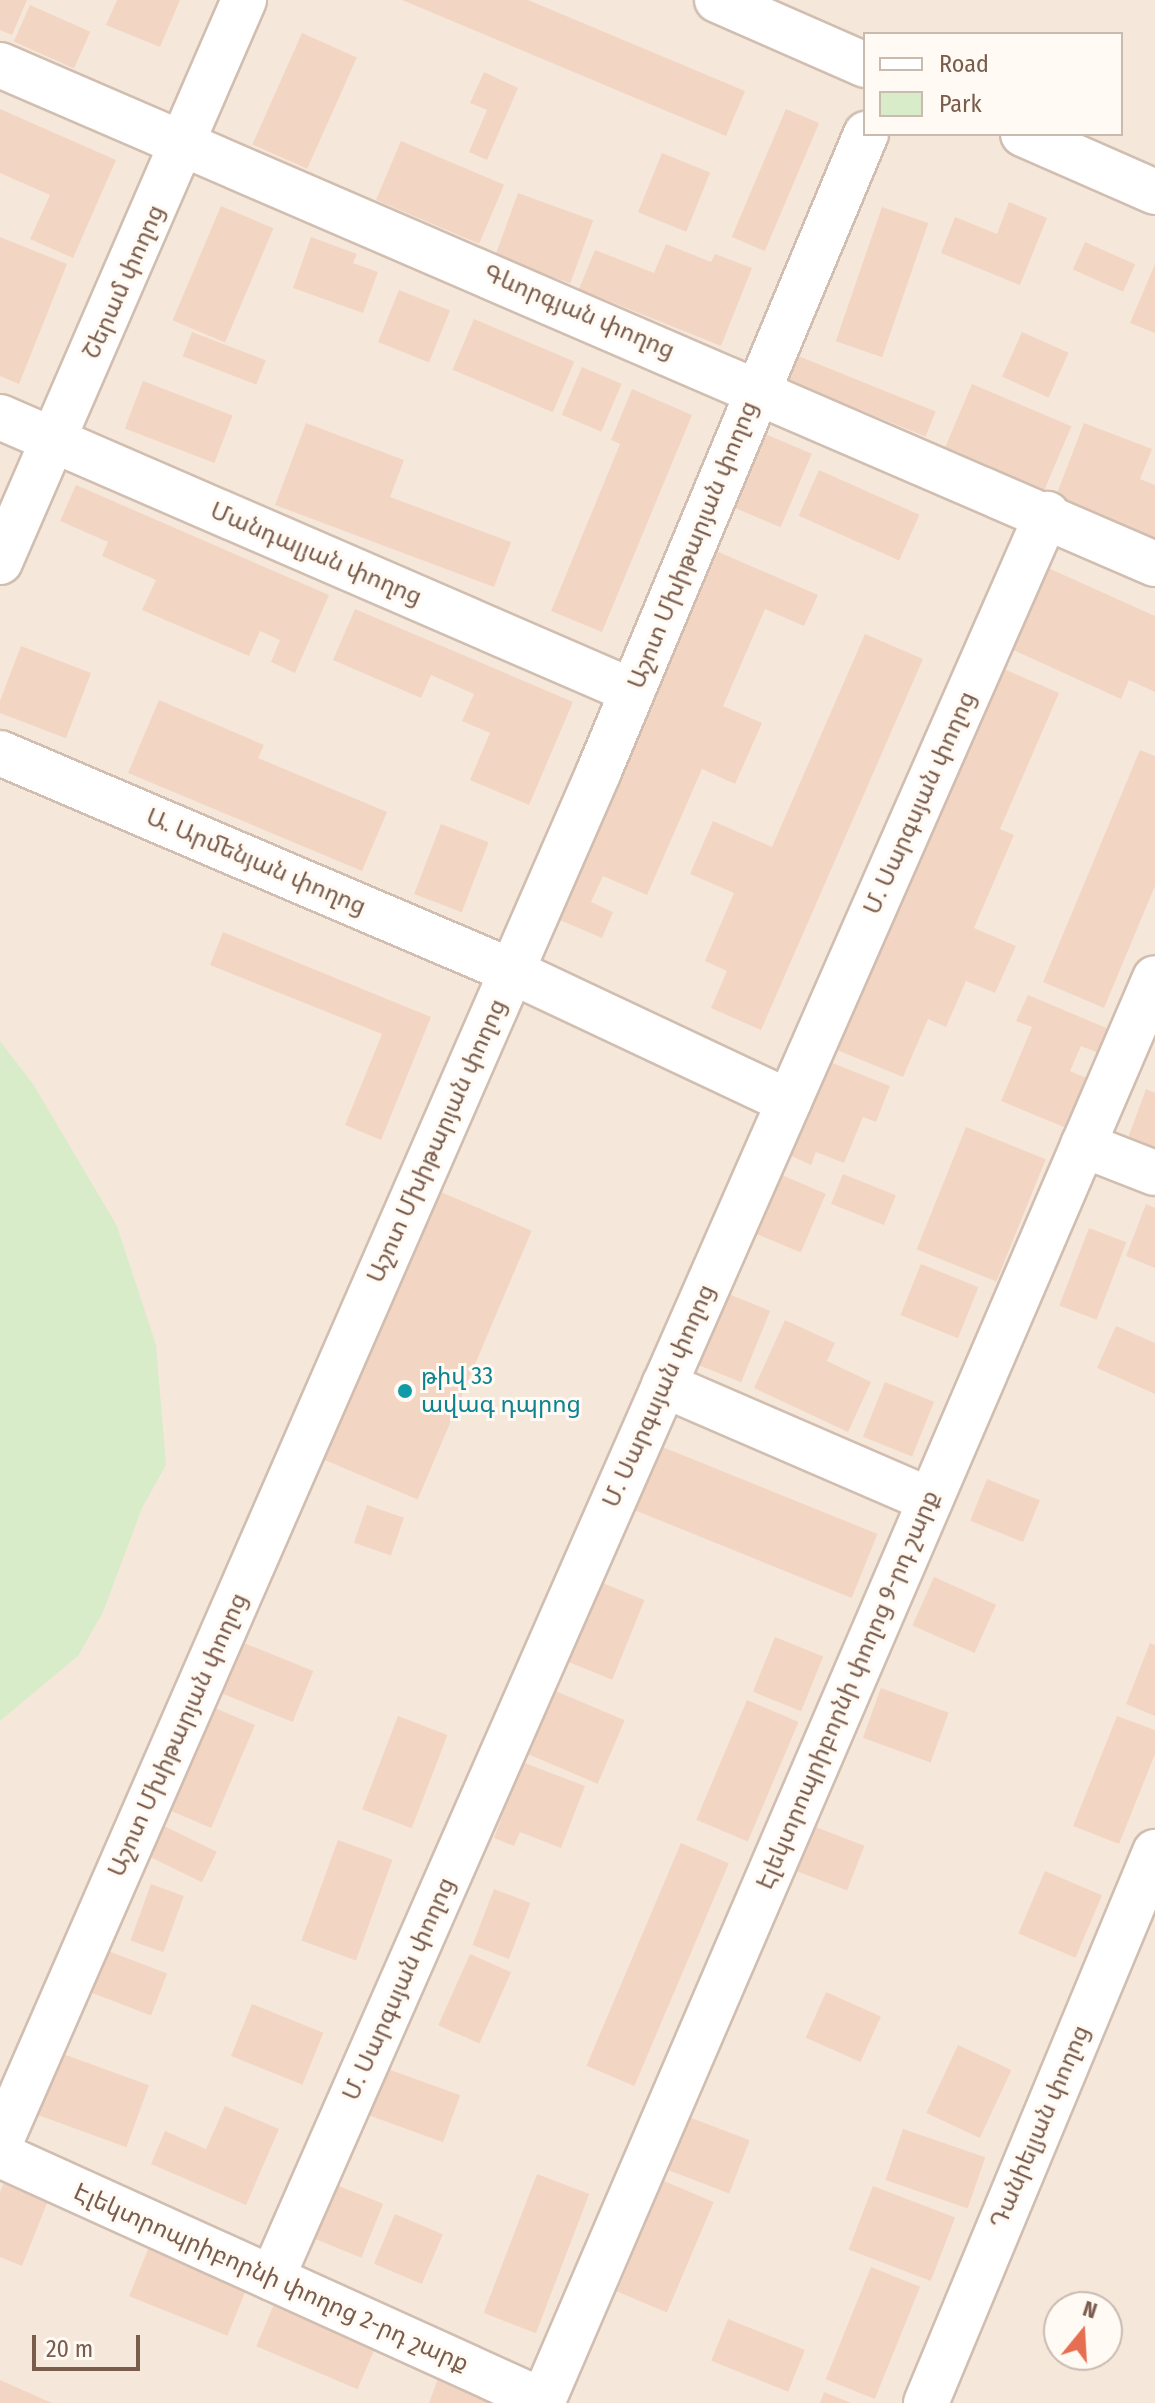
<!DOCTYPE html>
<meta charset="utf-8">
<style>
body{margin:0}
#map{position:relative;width:1155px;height:2403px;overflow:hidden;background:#fdf6ec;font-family:"Fira Sans Condensed","Noto Sans Armenian",sans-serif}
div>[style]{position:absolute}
.residential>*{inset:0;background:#f5e8da}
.green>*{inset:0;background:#d8ecc9}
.building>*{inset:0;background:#f3d5c3;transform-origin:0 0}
.roads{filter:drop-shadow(2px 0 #d1beb0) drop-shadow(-2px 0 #d1beb0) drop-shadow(0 2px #d1beb0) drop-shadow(0 -2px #d1beb0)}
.street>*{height:44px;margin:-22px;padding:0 22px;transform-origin:22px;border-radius:22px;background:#fff}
.dots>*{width:22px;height:22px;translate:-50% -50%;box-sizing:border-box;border:4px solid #fffaf3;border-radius:50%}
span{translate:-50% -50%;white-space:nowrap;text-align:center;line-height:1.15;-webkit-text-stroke:6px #fffaf3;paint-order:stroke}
.street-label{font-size:24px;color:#7a5c4d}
.culture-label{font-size:24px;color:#0d838f}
.left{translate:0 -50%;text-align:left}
.legend{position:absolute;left:863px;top:32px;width:260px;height:104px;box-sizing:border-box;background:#fffaf3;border:2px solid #cabbb1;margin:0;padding:10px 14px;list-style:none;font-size:24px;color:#7a5c4d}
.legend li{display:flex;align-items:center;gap:16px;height:40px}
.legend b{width:40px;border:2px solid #cabbb1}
.north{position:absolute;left:1043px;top:2291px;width:80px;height:80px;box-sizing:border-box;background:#fffaf3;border:2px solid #cabbb1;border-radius:50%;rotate:18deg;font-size:22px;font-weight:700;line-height:32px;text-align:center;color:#7a5c4d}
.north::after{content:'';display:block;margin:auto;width:28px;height:36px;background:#e76f51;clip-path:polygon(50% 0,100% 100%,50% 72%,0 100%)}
.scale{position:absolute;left:32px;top:2335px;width:108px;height:36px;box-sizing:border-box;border:4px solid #7a5c4d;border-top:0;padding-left:10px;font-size:24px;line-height:28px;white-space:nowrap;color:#7a5c4d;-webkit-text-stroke:6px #fffaf3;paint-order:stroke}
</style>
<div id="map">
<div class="residential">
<i style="clip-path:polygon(evenodd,0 0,1155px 0,1155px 2403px,0 2403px,0 0,865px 34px,1121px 34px,1121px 134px,865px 134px,865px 34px,0 0,1059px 2307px,1107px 2307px,1107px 2355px,1059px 2355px,1059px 2307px)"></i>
</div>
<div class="green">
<i style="clip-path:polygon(0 1041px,33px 1084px,117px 1226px,156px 1345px,166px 1465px,142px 1508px,103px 1612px,78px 1656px,0 1721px)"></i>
</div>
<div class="building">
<i style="clip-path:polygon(0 0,27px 0,12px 35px,0 30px)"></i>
<i style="clip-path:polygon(117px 0,180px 0,160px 47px,106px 25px)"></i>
<i style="clip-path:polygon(402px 0,528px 0,745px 91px,726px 136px)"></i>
<i style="left:30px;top:5px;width:66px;height:40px;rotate:24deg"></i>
<i style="left:302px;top:33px;width:60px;height:122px;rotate:24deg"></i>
<i style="clip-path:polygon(484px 72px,518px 88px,487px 160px,469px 152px,487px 110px,470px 103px)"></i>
<i style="clip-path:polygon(0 109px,116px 160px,73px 258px,30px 239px,50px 195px,0 173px)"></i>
<i style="left:786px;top:109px;width:36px;height:139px;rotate:23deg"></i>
<i style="left:401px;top:141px;width:112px;height:64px;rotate:23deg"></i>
<i style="left:662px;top:153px;width:52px;height:64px;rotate:22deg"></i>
<i style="left:518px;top:193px;width:80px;height:67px;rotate:20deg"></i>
<i style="clip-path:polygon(1009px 202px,1047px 218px,1020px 285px,941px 253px,955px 217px,997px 234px)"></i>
<i style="left:221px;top:206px;width:57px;height:124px;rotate:23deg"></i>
<i style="left:882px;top:207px;width:49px;height:142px;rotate:19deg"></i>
<i style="clip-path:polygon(0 237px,67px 264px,19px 384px,0 376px)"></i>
<i style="clip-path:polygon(311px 237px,357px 254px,353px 263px,378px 272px,363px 313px,293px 288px)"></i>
<i style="left:1085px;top:242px;width:55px;height:30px;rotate:24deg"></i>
<i style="clip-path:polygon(666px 244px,711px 262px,715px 254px,752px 268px,721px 346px,579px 289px,595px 250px,654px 273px)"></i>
<i style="clip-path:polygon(1155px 264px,1155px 333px,1130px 323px)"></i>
<i style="left:399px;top:290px;width:55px;height:56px;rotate:22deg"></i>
<i style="left:474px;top:319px;width:109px;height:55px;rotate:23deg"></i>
<i style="left:192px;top:332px;width:79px;height:26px;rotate:21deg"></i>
<i style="left:1022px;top:332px;width:51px;height:49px;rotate:24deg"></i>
<i style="left:791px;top:353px;width:156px;height:27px;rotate:22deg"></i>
<i style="left:582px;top:367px;width:43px;height:52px;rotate:23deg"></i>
<i style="left:143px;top:381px;width:96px;height:51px;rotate:21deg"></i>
<i style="left:972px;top:384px;width:108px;height:69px;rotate:23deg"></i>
<i style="clip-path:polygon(632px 389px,692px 415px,602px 632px,551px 611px,620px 444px,611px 440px)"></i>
<i style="clip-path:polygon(306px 423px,404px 460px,390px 497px,511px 542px,494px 587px,275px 505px)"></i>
<i style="clip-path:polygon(1084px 423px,1152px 449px,1140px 479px,1155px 485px,1155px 539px,1054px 501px)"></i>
<i style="left:763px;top:433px;width:53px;height:80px;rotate:23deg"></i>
<i style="left:819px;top:470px;width:110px;height:50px;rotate:24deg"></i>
<i style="clip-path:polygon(76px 485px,329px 595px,295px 673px,271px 662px,280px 640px,260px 631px,249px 656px,142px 610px,156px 580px,102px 556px,108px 542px,60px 521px)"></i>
<i style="clip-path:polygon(714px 550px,818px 595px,804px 626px,765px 609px,723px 706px,762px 723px,735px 784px,702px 769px,647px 895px,603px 876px,591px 902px,613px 912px,602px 938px,553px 917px)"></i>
<i style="clip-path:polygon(1037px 563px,1155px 616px,1155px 692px,1129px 680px,1121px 699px,1000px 644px)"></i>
<i style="clip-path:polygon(355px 609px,573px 702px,529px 805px,470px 780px,490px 733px,462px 721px,474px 694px,431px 675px,421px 698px,333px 660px)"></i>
<i style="clip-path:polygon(865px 634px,923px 659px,761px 1030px,711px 1008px,727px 971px,705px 961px,734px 893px,690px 874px,713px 821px,772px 847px)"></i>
<i style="left:21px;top:646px;width:75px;height:70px;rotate:21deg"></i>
<i style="clip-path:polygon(997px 666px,1059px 693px,1000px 829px,1014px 835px,974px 928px,1016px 946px,995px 993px,966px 981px,946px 1027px,928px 1019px,903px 1077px,832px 1048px)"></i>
<i style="clip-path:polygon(159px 700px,264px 745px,258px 758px,387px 812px,362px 871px,128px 773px)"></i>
<i style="clip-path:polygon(1140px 750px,1155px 756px,1155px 886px,1104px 1008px,1043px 982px)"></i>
<i style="left:441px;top:824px;width:51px;height:75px;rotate:21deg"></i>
<i style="clip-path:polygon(223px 932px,431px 1017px,381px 1140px,345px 1125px,382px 1034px,210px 965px)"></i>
<i style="clip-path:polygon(1028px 995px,1116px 1032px,1106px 1056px,1081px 1046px,1070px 1071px,1096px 1082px,1076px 1132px,1001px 1101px,1032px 1027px,1016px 1021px)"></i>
<i style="clip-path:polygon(825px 1060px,890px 1086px,876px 1122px,863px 1117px,844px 1163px,816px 1152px,811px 1165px,787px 1154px)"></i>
<i style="clip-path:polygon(1146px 1089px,1155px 1093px,1155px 1148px,1128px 1138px)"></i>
<i style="left:966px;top:1127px;width:86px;height:132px;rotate:22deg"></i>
<i style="left:777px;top:1173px;width:53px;height:64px;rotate:23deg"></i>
<i style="left:843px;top:1174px;width:57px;height:32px;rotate:22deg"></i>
<i style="left:436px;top:1190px;width:104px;height:292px;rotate:23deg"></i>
<i style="clip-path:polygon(1146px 1204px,1155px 1208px,1155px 1268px,1126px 1256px)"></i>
<i style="left:1089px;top:1228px;width:40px;height:83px;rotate:21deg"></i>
<i style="left:921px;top:1264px;width:62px;height:55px;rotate:22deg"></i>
<i style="left:721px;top:1291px;width:53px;height:77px;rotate:22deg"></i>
<i style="clip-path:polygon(785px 1320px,835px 1343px,827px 1361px,871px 1382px,848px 1432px,754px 1388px)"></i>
<i style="clip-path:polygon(1116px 1326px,1155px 1343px,1155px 1394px,1097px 1368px)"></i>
<i style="left:885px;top:1382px;width:53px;height:59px;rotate:22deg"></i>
<i style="left:655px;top:1444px;width:240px;height:69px;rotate:22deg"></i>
<i style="left:987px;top:1479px;width:57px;height:45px;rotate:22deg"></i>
<i style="left:367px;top:1505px;width:39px;height:40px;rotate:19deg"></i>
<i style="left:934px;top:1577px;width:68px;height:53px;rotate:24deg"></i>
<i style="left:600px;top:1582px;width:48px;height:86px;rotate:22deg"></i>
<i style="left:229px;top:1637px;width:91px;height:55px;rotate:22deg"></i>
<i style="left:775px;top:1637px;width:52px;height:59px;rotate:22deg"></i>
<i style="clip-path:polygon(1150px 1643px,1155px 1645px,1155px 1716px,1126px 1704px)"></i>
<i style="left:881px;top:1688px;width:72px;height:53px;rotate:20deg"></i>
<i style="left:551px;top:1689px;width:80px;height:69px;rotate:23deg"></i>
<i style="left:747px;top:1700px;width:56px;height:130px;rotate:23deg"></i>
<i style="left:208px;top:1705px;width:51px;height:112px;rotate:23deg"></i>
<i style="left:398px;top:1716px;width:53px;height:100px;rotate:21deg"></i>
<i style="clip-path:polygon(1117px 1716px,1155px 1730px,1155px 1754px,1119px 1844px,1073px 1826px)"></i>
<i style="clip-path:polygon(522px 1762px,585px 1786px,561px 1848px,520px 1832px,514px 1846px,494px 1838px)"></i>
<i style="left:162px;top:1825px;width:61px;height:34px;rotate:26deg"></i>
<i style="left:813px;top:1826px;width:55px;height:48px;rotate:21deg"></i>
<i style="left:338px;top:1840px;width:58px;height:107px;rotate:20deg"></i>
<i style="left:681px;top:1843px;width:52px;height:242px;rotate:23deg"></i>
<i style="left:1045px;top:1871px;width:62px;height:68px;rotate:23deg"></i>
<i style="left:151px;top:1884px;width:35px;height:60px;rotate:20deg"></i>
<i style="left:494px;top:1889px;width:39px;height:60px;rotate:21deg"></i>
<i style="left:98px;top:1947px;width:74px;height:45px;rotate:21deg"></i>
<i style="left:470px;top:1954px;width:45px;height:78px;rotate:24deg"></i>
<i style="left:826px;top:1992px;width:60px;height:50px;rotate:24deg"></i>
<i style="left:252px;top:2004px;width:77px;height:56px;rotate:22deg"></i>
<i style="left:958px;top:2045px;width:59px;height:75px;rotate:25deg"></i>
<i style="left:55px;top:2051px;width:100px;height:66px;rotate:20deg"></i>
<i style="left:385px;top:2068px;width:80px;height:50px;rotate:20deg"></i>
<i style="clip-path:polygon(225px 2106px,279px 2129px,246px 2205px,151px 2164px,165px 2131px,206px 2149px)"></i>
<i style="left:689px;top:2117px;width:65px;height:57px;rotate:21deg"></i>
<i style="left:903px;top:2129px;width:87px;height:54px;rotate:19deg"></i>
<i style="left:537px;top:2174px;width:56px;height:149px;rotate:21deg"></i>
<i style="clip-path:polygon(5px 2180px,49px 2198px,22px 2266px,0 2257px,0 2192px)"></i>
<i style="left:664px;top:2181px;width:54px;height:120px;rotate:23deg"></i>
<i style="left:334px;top:2184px;width:53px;height:58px;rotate:22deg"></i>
<i style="left:873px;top:2186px;width:88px;height:68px;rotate:21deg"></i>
<i style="left:395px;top:2214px;width:52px;height:54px;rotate:23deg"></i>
<i style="left:149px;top:2247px;width:106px;height:53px;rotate:22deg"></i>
<i style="left:871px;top:2267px;width:53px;height:121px;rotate:22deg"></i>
<i style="left:275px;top:2302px;width:110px;height:48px;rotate:23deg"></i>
<i style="left:728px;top:2319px;width:83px;height:45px;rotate:22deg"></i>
<i style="clip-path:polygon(440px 2373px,503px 2403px,429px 2403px)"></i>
<i style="clip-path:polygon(0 2380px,52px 2403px,0 2403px)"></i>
<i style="clip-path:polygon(824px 2392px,851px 2403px,820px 2403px)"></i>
</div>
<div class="roads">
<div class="street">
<i style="left:717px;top:0;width:162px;rotate:23.7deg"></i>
<i style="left:0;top:65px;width:1258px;rotate:23.37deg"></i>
<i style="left:1023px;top:134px;width:144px;rotate:23.7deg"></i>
<i style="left:0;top:417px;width:689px;rotate:23.44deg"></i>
<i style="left:0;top:562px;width:613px;rotate:-66.53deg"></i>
<i style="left:0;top:753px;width:556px;rotate:23.1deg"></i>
<i style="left:511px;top:971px;width:307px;rotate:25.2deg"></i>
<i style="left:1083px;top:1145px;width:77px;rotate:21.3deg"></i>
<i style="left:664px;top:1385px;width:290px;rotate:23.4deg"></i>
<i style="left:0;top:2143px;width:1497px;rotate:-66.41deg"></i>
<i style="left:599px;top:771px;width:691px;rotate:-67.26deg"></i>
<i style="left:0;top:2155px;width:596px;rotate:24.37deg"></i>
<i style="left:272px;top:2278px;width:1927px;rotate:-66.28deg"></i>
<i style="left:542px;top:2403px;width:1551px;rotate:-66.72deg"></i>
<i style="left:926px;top:2403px;width:597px;rotate:-67.43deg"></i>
</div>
</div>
<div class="dots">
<i style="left:405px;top:1391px;background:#0f9aa8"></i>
</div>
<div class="street-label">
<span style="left:124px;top:282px;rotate:-66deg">Շերամ փողոց</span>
<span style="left:579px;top:312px;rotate:23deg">Գևորգյան փողոց</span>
<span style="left:693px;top:545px;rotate:-68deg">Աշոտ Մխիթարյան փողոց</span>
<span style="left:316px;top:554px;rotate:23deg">Մանդալյան փողոց</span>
<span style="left:920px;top:803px;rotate:-66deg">Մ. Սարգսյան փողոց</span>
<span style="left:256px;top:862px;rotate:23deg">Ա. Արմենյան փողոց</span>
<span style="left:437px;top:1141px;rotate:-66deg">Աշոտ Մխիթարյան փողոց</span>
<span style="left:659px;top:1396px;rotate:-66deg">Մ. Սարգսյան փողոց</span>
<span style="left:848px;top:1690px;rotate:-67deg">Էլեկտրոպրիբորնի փողոց 9-րդ շարք</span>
<span style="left:178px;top:1735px;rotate:-66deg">Աշոտ Մխիթարյան փողոց</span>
<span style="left:399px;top:1989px;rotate:-66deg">Մ. Սարգսյան փողոց</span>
<span style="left:1040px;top:2127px;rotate:-67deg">Դանիելյան փողոց</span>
<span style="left:271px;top:2278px;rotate:24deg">Էլեկտրոպրիբորնի փողոց 2-րդ շարք</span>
</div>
<div class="culture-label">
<span class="left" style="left:421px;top:1391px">թիվ 33<br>ավագ դպրոց</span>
</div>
<ul class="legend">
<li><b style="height:10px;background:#fff"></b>Road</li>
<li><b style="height:22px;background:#d8ecc9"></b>Park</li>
</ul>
<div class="north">N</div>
<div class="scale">20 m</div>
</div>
